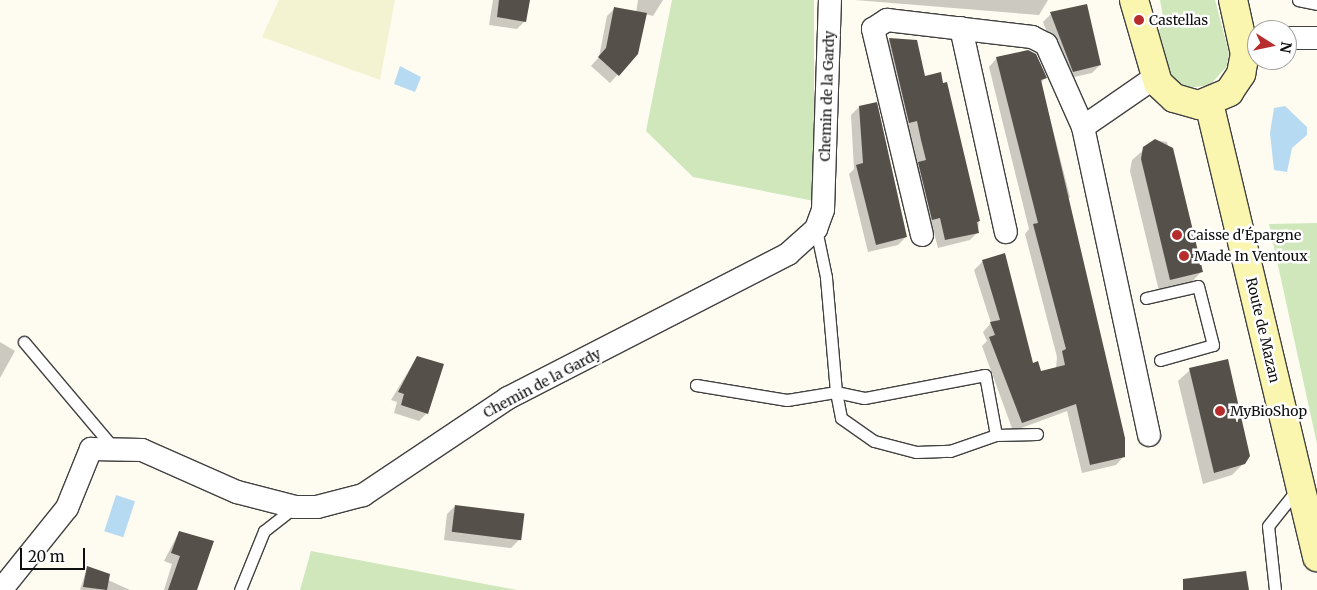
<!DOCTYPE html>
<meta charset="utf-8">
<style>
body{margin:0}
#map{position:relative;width:1317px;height:590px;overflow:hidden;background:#fefcf0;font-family:Merriweather,serif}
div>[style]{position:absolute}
.farmland>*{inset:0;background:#f3f2d1}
.green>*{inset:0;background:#d0e7bb}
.water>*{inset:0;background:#b7daf3;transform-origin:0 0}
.shadow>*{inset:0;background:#0003}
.building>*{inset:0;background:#56504b;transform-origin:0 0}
.roads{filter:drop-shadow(1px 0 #414141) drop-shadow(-1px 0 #414141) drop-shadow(0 1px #414141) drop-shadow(0 -1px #414141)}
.lane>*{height:11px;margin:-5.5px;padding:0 5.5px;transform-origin:5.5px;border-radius:5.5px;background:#fff}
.street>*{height:22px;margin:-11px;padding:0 11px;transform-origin:11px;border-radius:11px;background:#fff}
.secondary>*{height:28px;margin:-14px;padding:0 14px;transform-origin:14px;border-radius:14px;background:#fbf6af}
.dots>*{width:14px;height:14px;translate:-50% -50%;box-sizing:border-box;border:2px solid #fff;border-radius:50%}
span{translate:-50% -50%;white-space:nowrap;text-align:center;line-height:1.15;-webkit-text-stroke:5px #fff;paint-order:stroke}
.poi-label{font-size:14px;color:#0e0e0e}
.left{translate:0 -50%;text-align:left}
.street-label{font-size:14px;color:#0e0e0e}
.north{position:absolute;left:1247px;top:20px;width:50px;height:50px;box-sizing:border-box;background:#fff;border:1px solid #9f9f9f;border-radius:50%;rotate:100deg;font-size:14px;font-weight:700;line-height:20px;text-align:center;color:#0e0e0e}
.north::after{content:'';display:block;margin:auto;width:18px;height:22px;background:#b72d2d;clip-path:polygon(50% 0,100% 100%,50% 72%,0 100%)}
.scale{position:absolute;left:20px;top:548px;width:65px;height:22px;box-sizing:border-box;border:2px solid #0e0e0e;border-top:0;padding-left:6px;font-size:15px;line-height:18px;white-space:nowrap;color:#0e0e0e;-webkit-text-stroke:4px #fff;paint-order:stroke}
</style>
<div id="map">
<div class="farmland">
<i style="clip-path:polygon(279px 0,395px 0,380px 80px,262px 37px)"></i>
</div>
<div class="green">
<i style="clip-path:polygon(672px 0,814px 0,814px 201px,693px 177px,646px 131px)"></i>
<i style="clip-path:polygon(1160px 0,1215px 0,1229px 53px,1227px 66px,1210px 85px,1188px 88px,1169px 75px,1158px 32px,1164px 22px)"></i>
<i style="clip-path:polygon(1317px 223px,1317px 444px,1269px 224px)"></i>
<i style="clip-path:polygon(311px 551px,517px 590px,300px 590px)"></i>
</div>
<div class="water">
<i style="clip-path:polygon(400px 66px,421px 77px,415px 92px,394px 84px)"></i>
<i style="clip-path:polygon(1285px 106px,1307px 127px,1307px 135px,1292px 148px,1287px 172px,1274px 170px,1270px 133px,1274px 108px)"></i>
<i style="left:116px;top:495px;width:20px;height:38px;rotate:18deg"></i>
</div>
<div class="shadow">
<i style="clip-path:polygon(493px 0,528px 0,525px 21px,517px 29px,489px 25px)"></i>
<i style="clip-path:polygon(638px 0,663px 0,653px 16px,645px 14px,637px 53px,610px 83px,591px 66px,599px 57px,607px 16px,615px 8px,636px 13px)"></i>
<i style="clip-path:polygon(855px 0,1048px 0,1039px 15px)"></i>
<i style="clip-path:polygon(1051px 14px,1100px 65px,1092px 73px,1065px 79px,1043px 22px)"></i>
<i style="clip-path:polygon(889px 39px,916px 41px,924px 77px,979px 220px,978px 232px,970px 240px,938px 248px,932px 225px,924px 227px,911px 171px,917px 164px,914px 149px,909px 129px,901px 130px,881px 47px)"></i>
<i style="clip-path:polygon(997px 58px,1045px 78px,1041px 83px,1070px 197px,1067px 200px,1124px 456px,1116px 465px,1082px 473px,1067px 411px,1013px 431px,982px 346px,987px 341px,983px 332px,991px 323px,974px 270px,983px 261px,1032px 365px,1040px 372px,1056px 368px,1057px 357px,1025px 234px,1029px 229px,989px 67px)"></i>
<i style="clip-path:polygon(859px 107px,906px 237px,898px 245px,868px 252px,849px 174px,854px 169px,851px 115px)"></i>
<i style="clip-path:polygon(1155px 140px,1167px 142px,1201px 272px,1190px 284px,1159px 291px,1130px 171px,1132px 160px)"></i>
<i style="clip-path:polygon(0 342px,15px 351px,0 378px)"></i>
<i style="clip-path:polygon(417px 357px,427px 413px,419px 421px,394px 413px,397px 402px,391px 400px)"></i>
<i style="clip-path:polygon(1190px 370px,1244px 463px,1232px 475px,1203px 484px,1178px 381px)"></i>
<i style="clip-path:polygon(455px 506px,519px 540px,511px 548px,444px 540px,447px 514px)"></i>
<i style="clip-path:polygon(179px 532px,196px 590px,164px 590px,172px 564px,164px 561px)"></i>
<i style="clip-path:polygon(87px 568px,108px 580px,130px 590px,80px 590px)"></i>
</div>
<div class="building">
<i style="clip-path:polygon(499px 0,530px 0,526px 22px,497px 17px)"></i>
<i style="clip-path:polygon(1087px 4px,1101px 65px,1073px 72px,1050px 12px)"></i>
<i style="clip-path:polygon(614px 7px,647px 13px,638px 54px,619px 76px,598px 57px,606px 48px)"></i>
<i style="clip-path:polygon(889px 38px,917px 40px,925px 76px,941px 72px,943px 83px,947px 82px,980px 221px,977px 222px,979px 233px,945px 240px,940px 218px,932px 220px,918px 162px,926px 160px,921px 140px,917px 121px,909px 123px)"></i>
<i style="clip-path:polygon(1028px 50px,1036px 54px,1047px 78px,1041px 80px,1125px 438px,1125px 457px,1090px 465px,1076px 404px,1022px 423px,989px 337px,995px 335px,990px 322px,1000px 320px,982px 260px,1005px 253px,1033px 363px,1038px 361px,1041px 371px,1065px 365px,1062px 351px,1066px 349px,1033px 224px,1038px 223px,996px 57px)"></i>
<i style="clip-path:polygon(877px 102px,907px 237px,876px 245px,856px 165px,863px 163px,859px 106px)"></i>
<i style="clip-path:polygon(1155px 139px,1173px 148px,1203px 272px,1170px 280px,1141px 159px,1143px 147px)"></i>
<i style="clip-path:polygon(417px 356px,444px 364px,428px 414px,401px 405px,404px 394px,398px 392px)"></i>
<i style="clip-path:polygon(1228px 359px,1250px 456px,1245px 464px,1214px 473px,1189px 368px)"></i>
<i style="left:455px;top:505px;width:70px;height:27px;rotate:7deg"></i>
<i style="clip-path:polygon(179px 531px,214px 541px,197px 590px,168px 590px,180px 556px,171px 553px)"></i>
<i style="clip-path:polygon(87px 566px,110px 574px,107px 590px,83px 587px)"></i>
<i style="clip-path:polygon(1246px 571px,1249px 590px,1183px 590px,1183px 579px)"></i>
</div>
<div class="roads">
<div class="lane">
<i style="left:1298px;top:0;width:19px;rotate:12deg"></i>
<i style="left:1146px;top:298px;width:53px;rotate:-13deg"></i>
<i style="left:1198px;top:286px;width:61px;rotate:75.7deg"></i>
<i style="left:1213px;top:345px;width:55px;rotate:164.2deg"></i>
<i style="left:24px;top:342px;width:136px;rotate:49.8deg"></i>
<i style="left:696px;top:385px;width:92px;rotate:9.4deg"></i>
<i style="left:787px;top:400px;width:50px;rotate:-9.3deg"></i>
<i style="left:836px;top:392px;width:26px;rotate:79deg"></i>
<i style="left:841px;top:418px;width:40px;rotate:34.9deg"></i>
<i style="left:874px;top:441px;width:43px;rotate:14.7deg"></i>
<i style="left:916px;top:452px;width:34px;rotate:-2deg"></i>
<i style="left:950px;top:451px;width:49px;rotate:-19.2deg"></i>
<i style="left:996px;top:435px;width:61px;rotate:-100.4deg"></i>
<i style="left:985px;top:375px;width:123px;rotate:169.2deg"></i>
<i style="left:864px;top:398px;width:29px;rotate:-168deg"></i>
<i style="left:836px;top:392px;width:115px;rotate:-95deg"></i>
<i style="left:826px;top:277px;width:49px;rotate:-101.8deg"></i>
<i style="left:996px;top:435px;width:41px;rotate:-1.4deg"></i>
<i style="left:240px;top:590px;width:64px;rotate:-67.9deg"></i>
<i style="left:264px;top:531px;width:39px;rotate:-38deg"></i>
<i style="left:1275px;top:590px;width:64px;rotate:-96.2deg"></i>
<i style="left:1268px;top:526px;width:50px;rotate:-51.5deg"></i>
</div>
<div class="street">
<i style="left:961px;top:28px;width:209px;rotate:77.6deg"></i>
<i style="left:1287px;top:38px;width:30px"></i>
<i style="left:1083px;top:127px;width:86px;rotate:-34.6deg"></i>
<i style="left:922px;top:235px;width:212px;rotate:-103.4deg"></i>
<i style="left:873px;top:29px;width:17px;rotate:-33deg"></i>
<i style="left:887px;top:20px;width:146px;rotate:6.7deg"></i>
<i style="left:1032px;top:37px;width:16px;rotate:27deg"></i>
<i style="left:1046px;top:44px;width:91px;rotate:66deg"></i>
<i style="left:1083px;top:127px;width:315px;rotate:77.9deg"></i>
<i style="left:1px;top:590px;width:105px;rotate:-51.2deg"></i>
<i style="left:67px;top:508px;width:64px;rotate:-67.9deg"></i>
<i style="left:91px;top:449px;width:51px;rotate:1.1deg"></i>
<i style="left:142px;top:450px;width:104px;rotate:23.9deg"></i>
<i style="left:237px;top:492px;width:60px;rotate:14.5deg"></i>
<i style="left:295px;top:507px;width:22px"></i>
<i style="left:317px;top:507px;width:48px;rotate:-14.6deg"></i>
<i style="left:363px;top:495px;width:174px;rotate:-33.8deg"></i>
<i style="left:508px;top:398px;width:315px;rotate:-27.2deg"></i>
<i style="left:788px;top:254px;width:38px;rotate:-42deg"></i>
<i style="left:816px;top:229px;width:20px;rotate:-70deg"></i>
<i style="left:823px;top:210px;width:210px;rotate:-88.1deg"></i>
</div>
<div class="secondary">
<i style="left:1134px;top:0;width:86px;rotate:73.9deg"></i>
<i style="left:1158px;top:83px;width:22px;rotate:43deg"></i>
<i style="left:1174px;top:98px;width:26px;rotate:16deg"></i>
<i style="left:1199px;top:105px;width:33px;rotate:-23deg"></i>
<i style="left:1229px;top:92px;width:22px;rotate:-56deg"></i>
<i style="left:1241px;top:74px;width:20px;rotate:-79deg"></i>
<i style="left:1245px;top:54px;width:55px;rotate:-102.5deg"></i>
<i style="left:1209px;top:103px;width:467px;rotate:76.6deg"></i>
</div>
</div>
<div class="dots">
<i style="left:1139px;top:20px;background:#b72d2d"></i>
<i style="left:1177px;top:235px;background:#b72d2d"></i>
<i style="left:1184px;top:256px;background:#b72d2d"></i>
<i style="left:1220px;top:411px;background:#b72d2d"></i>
</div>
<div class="poi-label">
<span class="left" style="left:1149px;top:20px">Castellas</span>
<span class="left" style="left:1187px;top:235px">Caisse d'Épargne</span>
<span class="left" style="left:1194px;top:256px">Made In Ventoux</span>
<span class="left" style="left:1230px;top:411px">MyBioShop</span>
</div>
<div class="street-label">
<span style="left:827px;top:96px;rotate:-88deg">Chemin de la Gardy</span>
<span style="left:1263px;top:330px;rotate:77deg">Route de Mazan</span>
<span style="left:542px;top:383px;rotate:-28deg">Chemin de la Gardy</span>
</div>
<div class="north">N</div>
<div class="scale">20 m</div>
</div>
